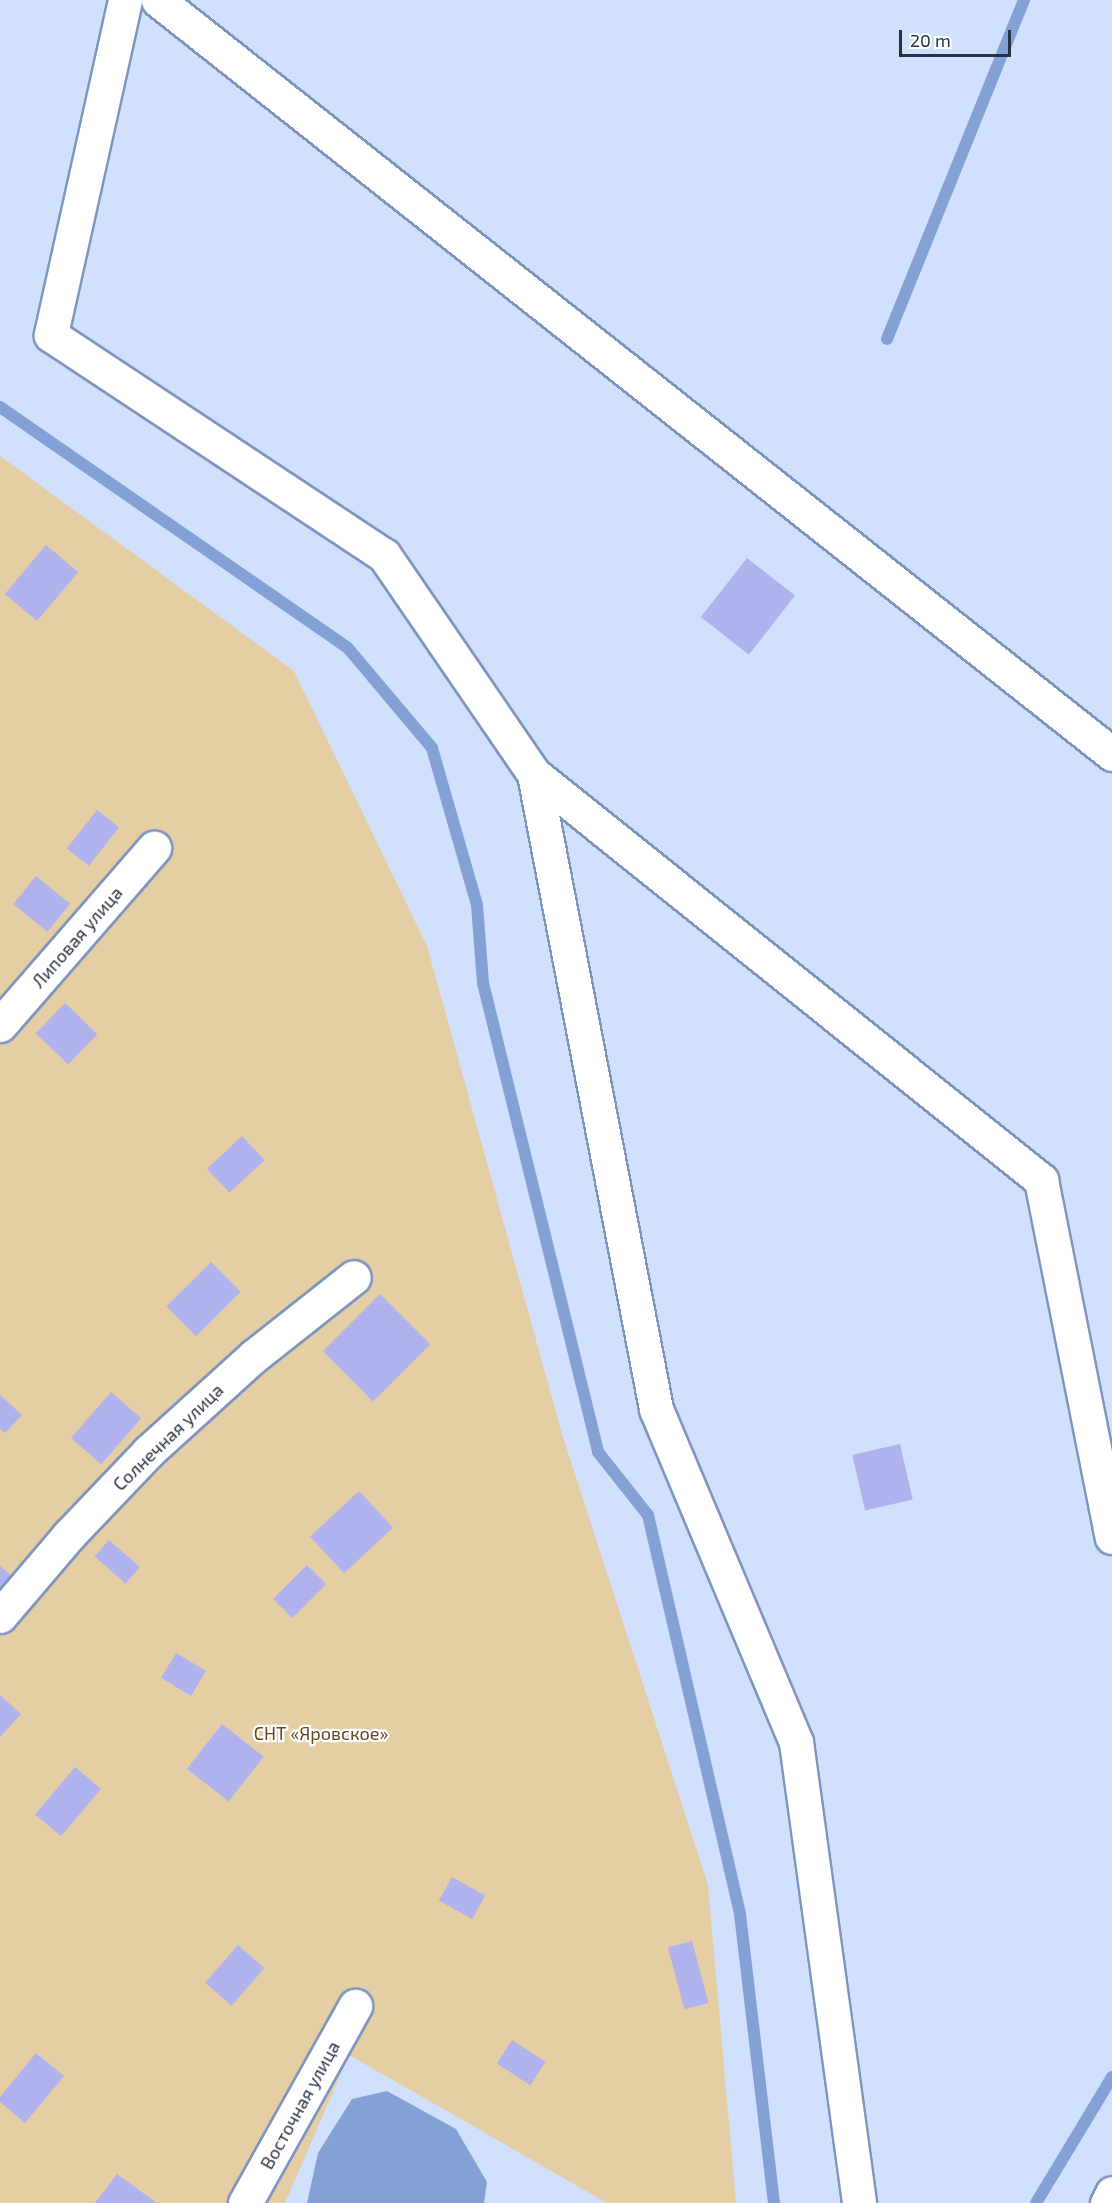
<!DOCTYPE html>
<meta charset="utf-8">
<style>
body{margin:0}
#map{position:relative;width:1112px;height:2203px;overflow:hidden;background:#d1e0fc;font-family:"Exo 2",sans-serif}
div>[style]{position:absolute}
.green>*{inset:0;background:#e5cea3}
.water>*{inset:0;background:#84a1d5}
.stream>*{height:12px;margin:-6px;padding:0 6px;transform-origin:6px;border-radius:6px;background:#84a1d5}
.building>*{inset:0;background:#b0b2ed;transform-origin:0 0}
.roads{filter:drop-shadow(2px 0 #7e95c0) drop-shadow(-2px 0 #7e95c0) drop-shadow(0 2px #7e95c0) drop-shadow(0 -2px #7e95c0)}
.minor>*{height:33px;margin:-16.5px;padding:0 16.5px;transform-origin:16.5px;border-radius:16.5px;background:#fff}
span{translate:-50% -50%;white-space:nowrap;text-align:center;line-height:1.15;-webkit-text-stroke:4.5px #fff;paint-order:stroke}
.street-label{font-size:18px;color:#283243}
.park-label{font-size:18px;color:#60491c}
.scale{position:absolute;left:899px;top:30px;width:112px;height:27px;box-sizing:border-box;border:3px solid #283243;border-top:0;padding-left:8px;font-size:18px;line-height:21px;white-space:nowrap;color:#283243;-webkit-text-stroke:4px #fff;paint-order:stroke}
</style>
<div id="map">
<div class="green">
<i style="clip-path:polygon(0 456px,294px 671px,427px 946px,562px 1434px,708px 1885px,736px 2203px,607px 2203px,349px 2055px,285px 2203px,0 2203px)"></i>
</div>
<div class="water">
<i style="clip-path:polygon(387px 2091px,456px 2129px,487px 2182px,484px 2203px,307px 2203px,318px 2153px,352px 2099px)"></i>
</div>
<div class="stream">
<i style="left:887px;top:339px;width:366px;rotate:-68deg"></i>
<i style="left:0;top:407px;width:422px;rotate:34.7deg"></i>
<i style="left:347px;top:647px;width:132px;rotate:49.9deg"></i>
<i style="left:432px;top:748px;width:163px;rotate:74deg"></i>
<i style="left:477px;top:905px;width:78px;rotate:85.6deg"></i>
<i style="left:483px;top:983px;width:483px;rotate:76.2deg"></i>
<i style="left:598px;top:1452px;width:80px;rotate:51.6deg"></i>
<i style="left:648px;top:1515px;width:409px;rotate:77deg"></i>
<i style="left:740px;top:1914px;width:291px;rotate:83.3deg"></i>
<i style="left:1036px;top:2203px;width:147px;rotate:-58.9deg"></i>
</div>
<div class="building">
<i style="left:46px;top:545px;width:42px;height:64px;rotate:40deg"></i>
<i style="left:747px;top:558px;width:61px;height:75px;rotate:38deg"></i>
<i style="left:97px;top:810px;width:28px;height:49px;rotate:38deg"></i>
<i style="left:36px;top:876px;width:44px;height:36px;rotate:39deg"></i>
<i style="left:65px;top:1003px;width:45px;height:42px;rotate:44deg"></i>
<i style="left:242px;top:1136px;width:33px;height:48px;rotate:47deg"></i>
<i style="left:211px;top:1262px;width:42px;height:63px;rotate:45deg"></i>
<i style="left:380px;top:1294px;width:71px;height:81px;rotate:45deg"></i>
<i style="left:111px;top:1392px;width:40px;height:61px;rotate:41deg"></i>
<i style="clip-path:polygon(0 1395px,22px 1415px,5px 1433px,0 1429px)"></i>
<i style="left:900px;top:1444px;width:57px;height:49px;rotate:77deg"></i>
<i style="left:359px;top:1491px;width:50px;height:67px;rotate:47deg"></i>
<i style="left:109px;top:1540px;width:41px;height:22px;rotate:41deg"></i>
<i style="left:307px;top:1565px;width:27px;height:48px;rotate:45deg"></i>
<i style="clip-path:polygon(0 1566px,13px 1577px,0 1591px)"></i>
<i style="left:176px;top:1653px;width:35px;height:29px;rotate:31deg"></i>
<i style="clip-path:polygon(0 1695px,21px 1714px,0 1737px)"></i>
<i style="left:222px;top:1724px;width:53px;height:57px;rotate:38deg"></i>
<i style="left:75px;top:1767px;width:34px;height:62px;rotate:40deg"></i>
<i style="left:452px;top:1877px;width:38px;height:27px;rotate:29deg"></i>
<i style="left:692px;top:1941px;width:64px;height:25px;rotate:75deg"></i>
<i style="left:238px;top:1945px;width:35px;height:50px;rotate:41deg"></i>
<i style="left:512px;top:2040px;width:40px;height:28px;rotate:33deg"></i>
<i style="clip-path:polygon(36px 2053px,64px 2076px,25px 2123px,0 2102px,0 2097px)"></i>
<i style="clip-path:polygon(117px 2174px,157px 2203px,95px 2203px)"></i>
</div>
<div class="roads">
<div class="minor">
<i style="left:125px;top:0;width:343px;rotate:102.5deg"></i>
<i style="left:51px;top:335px;width:399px;rotate:33.5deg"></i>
<i style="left:384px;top:555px;width:265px;rotate:55.6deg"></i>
<i style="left:534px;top:774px;width:647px;rotate:79.12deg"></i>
<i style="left:656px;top:1409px;width:361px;rotate:67.2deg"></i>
<i style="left:796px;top:1742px;width:465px;rotate:82.2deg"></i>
<i style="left:158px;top:0;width:1216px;rotate:38.32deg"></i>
<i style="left:534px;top:774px;width:650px;rotate:38.69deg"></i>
<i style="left:1041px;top:1180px;width:364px;rotate:78.8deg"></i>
<i style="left:0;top:1025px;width:235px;rotate:-49deg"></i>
<i style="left:0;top:1616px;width:106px;rotate:-49.6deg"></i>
<i style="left:69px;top:1535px;width:115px;rotate:-46.4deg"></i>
<i style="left:148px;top:1452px;width:143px;rotate:-42.2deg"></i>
<i style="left:254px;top:1356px;width:127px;rotate:-38.3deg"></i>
<i style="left:245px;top:2203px;width:226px;rotate:-60.8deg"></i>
<i style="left:1107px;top:2203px;width:11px;rotate:-63deg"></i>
</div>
</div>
<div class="street-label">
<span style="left:77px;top:937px;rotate:-49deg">Липовая улица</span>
<span style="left:168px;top:1437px;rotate:-44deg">Солнечная улица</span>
<span style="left:300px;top:2105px;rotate:-61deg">Восточная улица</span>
</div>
<div class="park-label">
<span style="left:321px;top:1733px">СНТ «Яровское»</span>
</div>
<div class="scale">20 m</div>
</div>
